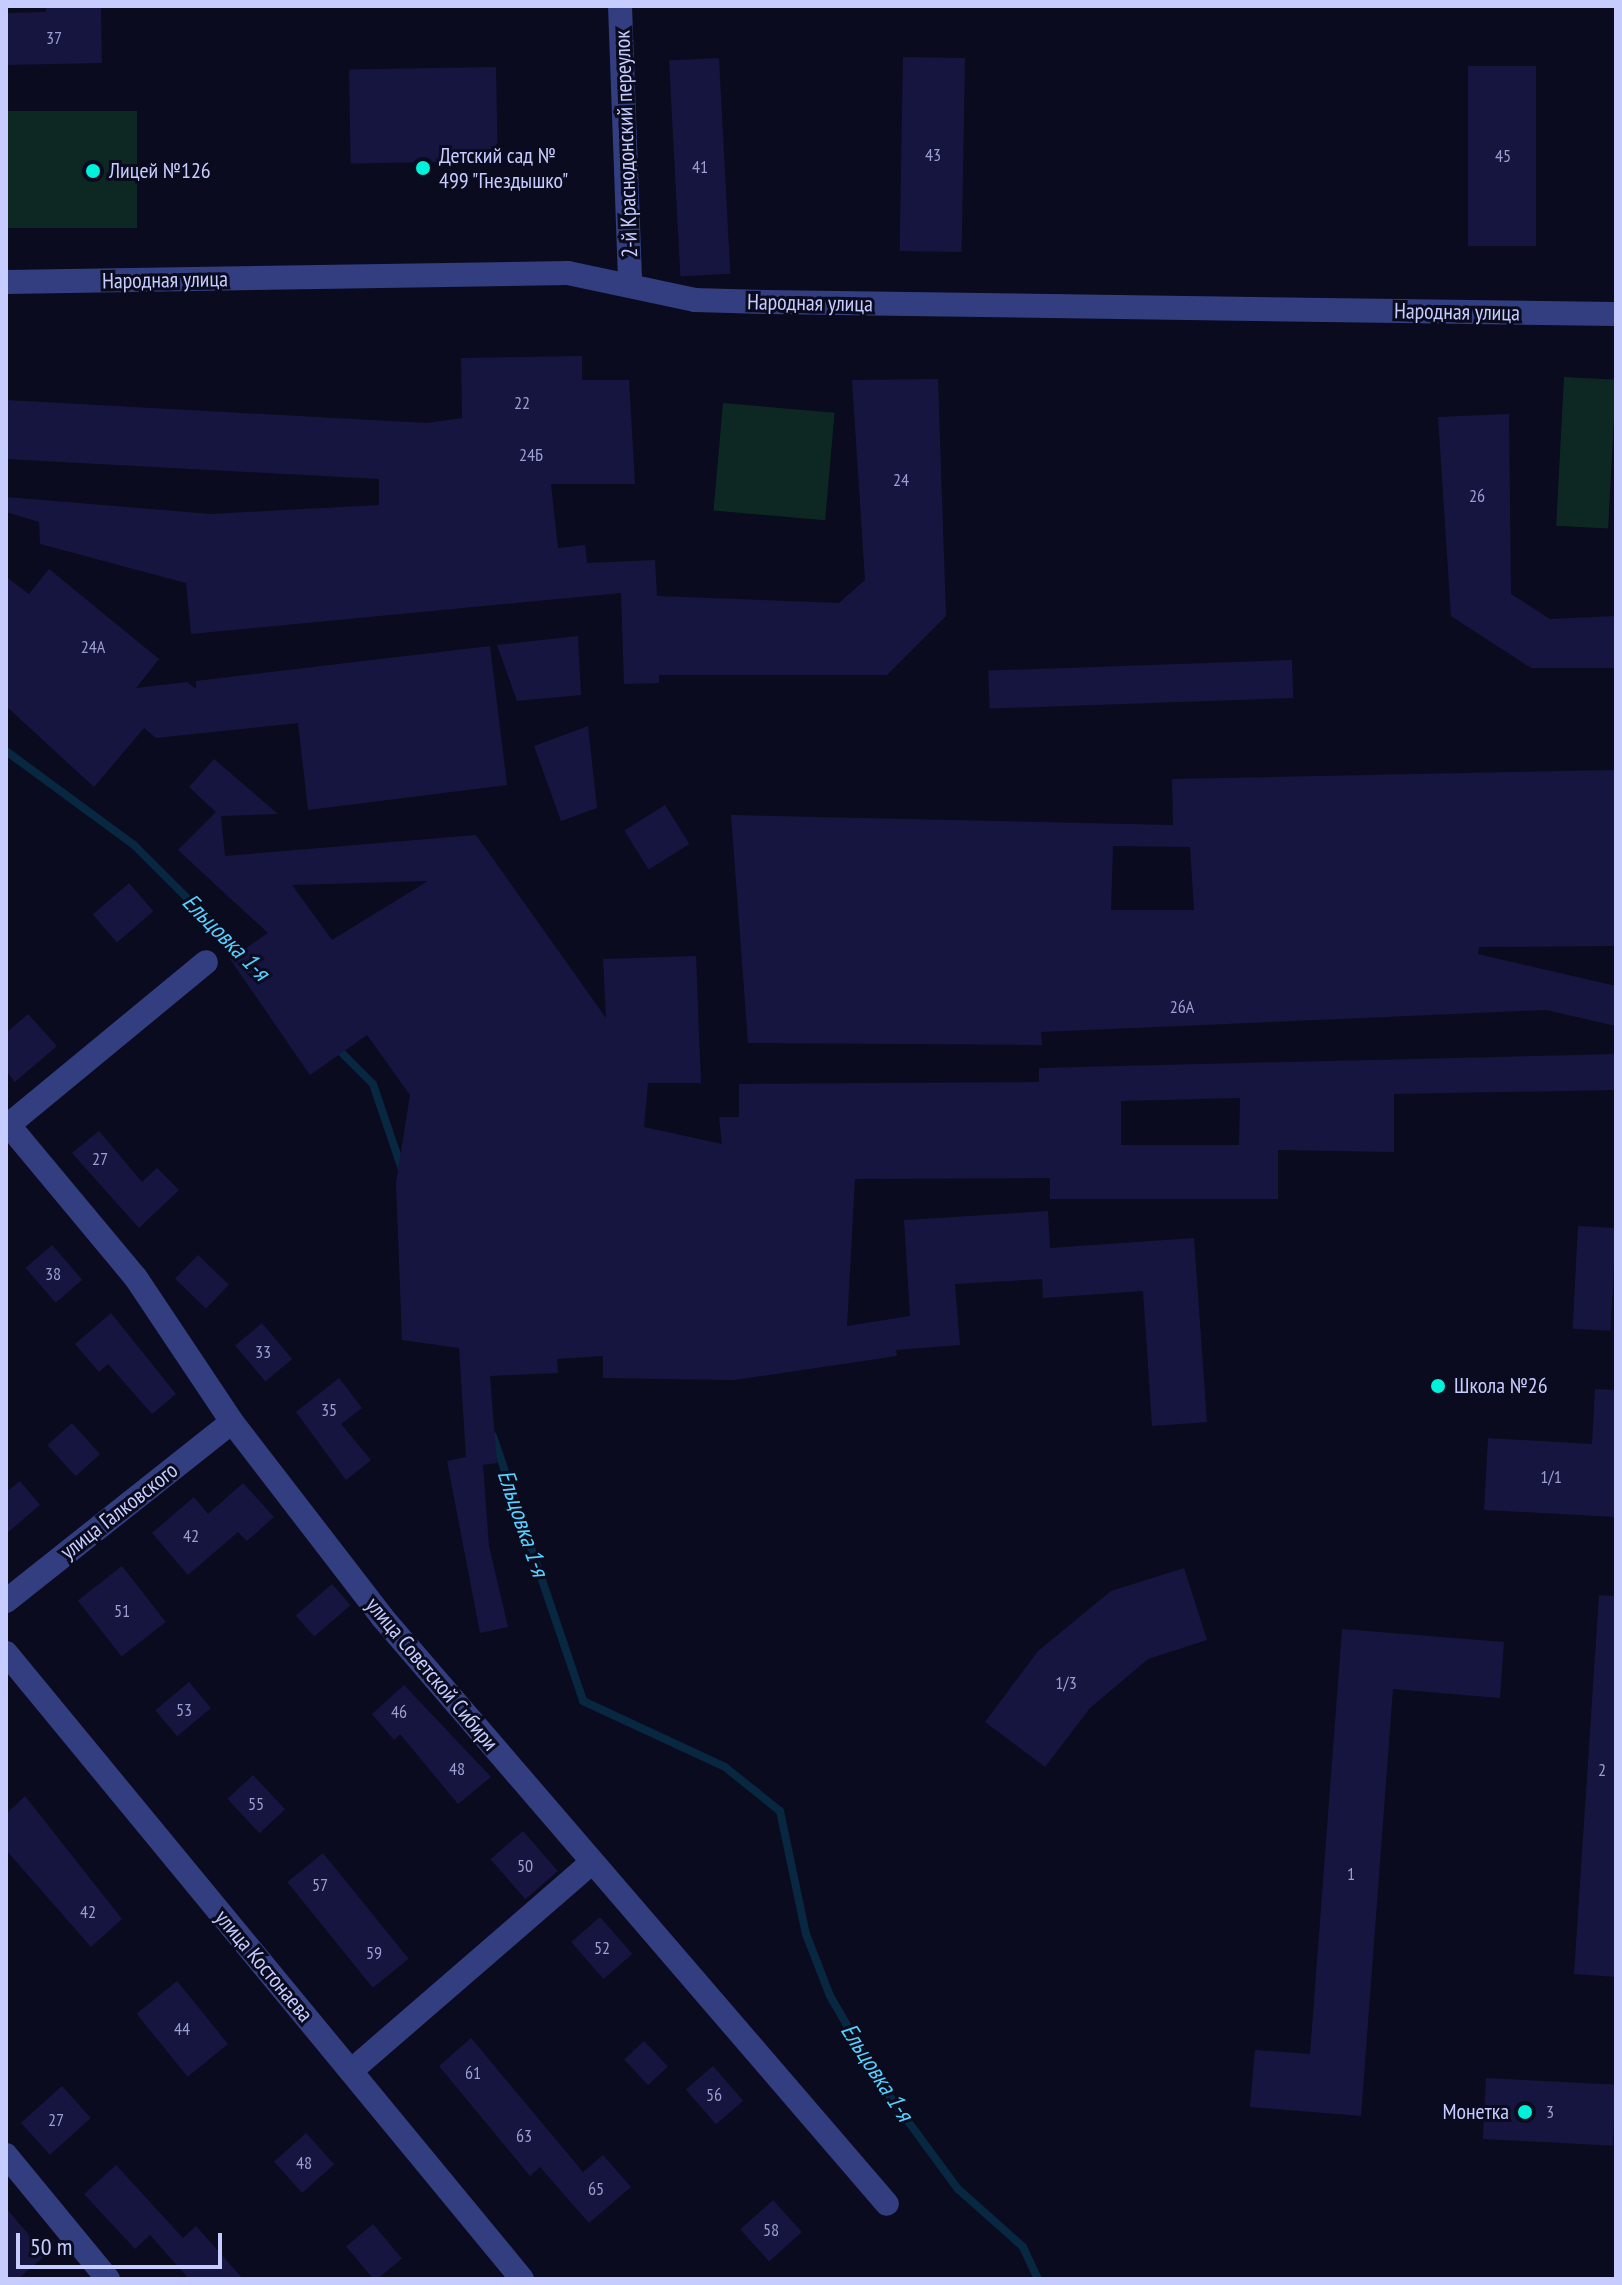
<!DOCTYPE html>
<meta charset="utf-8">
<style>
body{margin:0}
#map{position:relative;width:1622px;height:2285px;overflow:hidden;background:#0a0b1e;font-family:"PT Sans Narrow",sans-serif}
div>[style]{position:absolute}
.green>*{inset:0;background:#0d2822;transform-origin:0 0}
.stream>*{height:8px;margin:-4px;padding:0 4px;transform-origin:4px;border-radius:4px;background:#082740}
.building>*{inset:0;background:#161540;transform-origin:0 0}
.minor>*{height:24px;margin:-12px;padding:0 12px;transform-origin:12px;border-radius:12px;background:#323e80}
.dots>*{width:22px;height:22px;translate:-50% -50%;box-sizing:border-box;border:4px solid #0a0b1e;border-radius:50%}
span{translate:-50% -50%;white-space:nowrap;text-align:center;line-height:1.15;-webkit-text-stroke:6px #0a0b1e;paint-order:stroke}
.number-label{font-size:18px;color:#9b9ecf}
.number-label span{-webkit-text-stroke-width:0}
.street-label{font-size:22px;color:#c7ccff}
.poi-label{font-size:22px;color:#c7ccff}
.left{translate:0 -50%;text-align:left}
.right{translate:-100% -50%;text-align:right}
.water-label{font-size:24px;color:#55d2ff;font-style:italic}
.frame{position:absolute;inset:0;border:8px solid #c7ccff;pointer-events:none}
.scale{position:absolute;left:16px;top:2233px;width:206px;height:36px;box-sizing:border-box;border:4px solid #c7ccff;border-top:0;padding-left:10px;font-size:24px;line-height:28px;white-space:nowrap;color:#c7ccff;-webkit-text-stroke:6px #0a0b1e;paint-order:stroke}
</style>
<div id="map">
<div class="green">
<i style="left:6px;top:111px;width:131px;height:117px"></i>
<i style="left:1564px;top:377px;width:52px;height:149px;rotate:3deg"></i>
<i style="left:723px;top:403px;width:112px;height:108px;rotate:5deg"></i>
</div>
<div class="stream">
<i style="left:6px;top:751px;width:159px;rotate:36.3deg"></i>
<i style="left:134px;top:845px;width:160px;rotate:45deg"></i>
<i style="left:336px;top:1047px;width:52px;rotate:45deg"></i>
<i style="left:373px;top:1084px;width:90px;rotate:71.2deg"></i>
<i style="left:493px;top:1436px;width:280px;rotate:71.2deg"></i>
<i style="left:583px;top:1701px;width:157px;rotate:24.9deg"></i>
<i style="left:725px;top:1767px;width:70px;rotate:38.7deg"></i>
<i style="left:780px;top:1811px;width:126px;rotate:78.1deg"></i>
<i style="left:806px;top:1934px;width:66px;rotate:68.8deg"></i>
<i style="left:830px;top:1996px;width:109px;rotate:59.7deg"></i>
<i style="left:885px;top:2090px;width:123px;rotate:53.6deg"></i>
<i style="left:958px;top:2189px;width:87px;rotate:41.7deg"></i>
<i style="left:1023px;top:2247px;width:35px;rotate:65deg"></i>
</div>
<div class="building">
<i style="clip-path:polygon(46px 6px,101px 6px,102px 63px,6px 65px,6px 13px,46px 12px)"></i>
<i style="left:903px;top:57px;width:62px;height:194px;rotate:1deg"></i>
<i style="left:719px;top:58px;width:216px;height:50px;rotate:87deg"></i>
<i style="left:1468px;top:66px;width:68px;height:180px"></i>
<i style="left:496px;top:67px;width:94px;height:147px;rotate:89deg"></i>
<i style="clip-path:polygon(582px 356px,582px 380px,629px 380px,635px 484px,551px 484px,558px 548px,585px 545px,587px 563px,655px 560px,657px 596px,839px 603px,865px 580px,852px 380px,938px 379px,946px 616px,887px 675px,659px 675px,659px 683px,624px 684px,621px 593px,191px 634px,186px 583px,40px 544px,39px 522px,6px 512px,6px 497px,211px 514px,379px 505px,379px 479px,6px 459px,6px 400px,427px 423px,462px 418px,461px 358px)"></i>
<i style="clip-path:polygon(1509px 414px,1511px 594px,1550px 619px,1616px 616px,1616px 668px,1531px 668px,1451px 616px,1438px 417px)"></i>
<i style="clip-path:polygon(49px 569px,159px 659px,136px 688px,187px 682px,196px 689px,196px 681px,490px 646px,507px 785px,308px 810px,298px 723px,156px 738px,144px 728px,94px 787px,6px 706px,6px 577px,29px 594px)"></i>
<i style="clip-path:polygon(578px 636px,581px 695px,517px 701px,497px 645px)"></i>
<i style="left:1292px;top:660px;width:38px;height:304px;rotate:88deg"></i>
<i style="clip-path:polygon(588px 726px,597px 808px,561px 821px,534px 746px)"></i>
<i style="clip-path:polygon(evenodd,214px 759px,278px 814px,221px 816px,225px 856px,476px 835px,606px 1018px,603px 959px,696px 956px,701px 1083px,648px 1083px,644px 1127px,722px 1144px,719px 1117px,739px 1117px,739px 1084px,1039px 1082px,1039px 1068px,1616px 1054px,1616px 1090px,1394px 1094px,1394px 1152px,1278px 1150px,1278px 1199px,1050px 1199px,1050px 1178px,855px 1179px,847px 1326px,910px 1316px,904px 1220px,1048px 1211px,1050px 1248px,1194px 1238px,1207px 1422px,1152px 1426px,1143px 1291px,1043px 1298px,1042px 1279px,955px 1284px,960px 1345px,896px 1350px,897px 1356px,734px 1380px,603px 1378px,603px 1356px,557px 1359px,558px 1373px,490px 1376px,497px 1463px,483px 1465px,489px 1546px,508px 1627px,480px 1633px,447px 1461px,466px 1457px,459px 1348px,402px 1340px,396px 1183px,410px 1095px,367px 1035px,310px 1075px,230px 959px,268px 933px,178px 850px,216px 812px,189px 787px,214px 759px,428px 881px,332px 940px,292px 885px,428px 881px,214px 759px,1240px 1098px,1239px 1145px,1121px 1145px,1121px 1101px,1240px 1098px)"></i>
<i style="clip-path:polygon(evenodd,1616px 770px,1616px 946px,1479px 947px,1478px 954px,1616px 986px,1616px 1026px,1546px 1010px,1041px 1032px,1042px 1045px,748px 1043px,731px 815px,1173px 825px,1172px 779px,1616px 770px,1113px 846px,1190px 847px,1194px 910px,1111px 910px,1113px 846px)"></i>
<i style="left:665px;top:805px;width:46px;height:48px;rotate:58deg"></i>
<i style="left:129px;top:883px;width:37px;height:48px;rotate:49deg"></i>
<i style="clip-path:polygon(28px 1014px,57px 1046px,15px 1082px,6px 1071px,6px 1033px)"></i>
<i style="clip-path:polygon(99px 1131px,142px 1182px,157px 1168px,179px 1190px,139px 1228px,72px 1153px)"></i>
<i style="left:1578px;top:1226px;width:38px;height:103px;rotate:3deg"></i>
<i style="left:52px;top:1245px;width:46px;height:35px;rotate:49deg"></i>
<i style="left:198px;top:1255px;width:43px;height:33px;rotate:44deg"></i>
<i style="clip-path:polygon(111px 1313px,176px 1394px,152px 1414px,108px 1364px,99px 1372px,75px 1344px)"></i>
<i style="left:262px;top:1323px;width:47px;height:35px;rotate:50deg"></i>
<i style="clip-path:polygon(339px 1378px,362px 1408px,341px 1424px,371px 1460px,346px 1480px,296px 1412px)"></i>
<i style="clip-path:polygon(1595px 1389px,1616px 1390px,1616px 1517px,1484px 1510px,1488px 1438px,1592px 1444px)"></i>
<i style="left:72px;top:1423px;width:42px;height:33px;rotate:48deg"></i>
<i style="clip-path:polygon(20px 1481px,40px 1505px,6px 1534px,6px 1492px)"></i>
<i style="clip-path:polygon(243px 1483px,274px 1517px,247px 1541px,238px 1532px,188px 1575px,152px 1533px,194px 1497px,208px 1514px)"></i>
<i style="left:122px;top:1566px;width:71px;height:56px;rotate:52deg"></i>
<i style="clip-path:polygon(1184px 1568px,1207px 1640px,1148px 1659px,1090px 1708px,1045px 1767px,985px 1722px,1038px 1651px,1111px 1591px)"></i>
<i style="left:332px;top:1584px;width:28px;height:48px;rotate:49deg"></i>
<i style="clip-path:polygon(1599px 1595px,1616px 1596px,1616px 1977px,1574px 1974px)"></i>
<i style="clip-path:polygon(1342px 1629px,1504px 1642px,1500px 1698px,1393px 1689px,1361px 2116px,1250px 2107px,1255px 2050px,1310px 2054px)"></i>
<i style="left:189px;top:1682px;width:34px;height:44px;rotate:50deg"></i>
<i style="clip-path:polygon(404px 1685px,491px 1777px,458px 1804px,400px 1734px,394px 1740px,372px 1714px)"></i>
<i style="left:253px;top:1775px;width:47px;height:35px;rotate:47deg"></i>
<i style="clip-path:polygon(25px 1796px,122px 1919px,91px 1947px,6px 1850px,6px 1814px)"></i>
<i style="left:523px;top:1831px;width:53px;height:43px;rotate:49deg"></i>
<i style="left:323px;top:1853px;width:136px;height:46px;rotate:51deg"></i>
<i style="left:600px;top:1917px;width:49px;height:38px;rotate:49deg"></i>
<i style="left:177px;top:1981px;width:81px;height:52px;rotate:51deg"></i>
<i style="clip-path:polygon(471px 2038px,583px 2172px,603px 2155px,631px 2187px,589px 2223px,540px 2167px,530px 2176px,439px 2066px)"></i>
<i style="left:644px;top:2041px;width:35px;height:27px;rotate:47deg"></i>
<i style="left:713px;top:2066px;width:46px;height:36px;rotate:49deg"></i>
<i style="left:1486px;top:2078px;width:130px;height:61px;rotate:3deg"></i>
<i style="left:62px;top:2086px;width:43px;height:55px;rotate:48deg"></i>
<i style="left:306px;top:2133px;width:42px;height:43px;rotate:48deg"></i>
<i style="clip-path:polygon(116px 2165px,183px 2238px,196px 2226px,243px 2279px,189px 2279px,150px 2235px,135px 2249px,84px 2194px)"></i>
<i style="left:773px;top:2200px;width:43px;height:44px;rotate:48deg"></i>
<i style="clip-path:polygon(6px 2208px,46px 2255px,18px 2279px,6px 2279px)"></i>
<i style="left:373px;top:2224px;width:45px;height:35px;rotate:50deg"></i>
</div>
<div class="minor">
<i style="left:620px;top:6px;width:277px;rotate:87.9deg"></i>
<i style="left:6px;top:282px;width:562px;rotate:-0.92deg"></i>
<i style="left:568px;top:273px;width:130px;rotate:12deg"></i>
<i style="left:695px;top:300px;width:70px;rotate:1.6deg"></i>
<i style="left:765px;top:302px;width:851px;rotate:0.81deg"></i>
<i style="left:6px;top:1122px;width:203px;rotate:50.2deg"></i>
<i style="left:136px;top:1278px;width:173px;rotate:56.3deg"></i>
<i style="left:232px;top:1422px;width:246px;rotate:52.4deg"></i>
<i style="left:382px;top:1617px;width:774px;rotate:49.29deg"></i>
<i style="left:6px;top:1127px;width:259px;rotate:-39.5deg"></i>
<i style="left:6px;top:1601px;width:288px;rotate:-38.4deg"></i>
<i style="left:6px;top:1653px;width:811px;rotate:50.5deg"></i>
<i style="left:351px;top:2071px;width:319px;rotate:-40.9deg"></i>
<i style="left:6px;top:2155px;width:161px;rotate:50.6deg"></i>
</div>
<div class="dots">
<i style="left:423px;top:168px;background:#00f2db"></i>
<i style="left:93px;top:171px;background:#00f2db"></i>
<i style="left:1438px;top:1386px;background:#00f2db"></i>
<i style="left:1525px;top:2112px;background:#00f2db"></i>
</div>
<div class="number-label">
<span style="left:54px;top:38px">37</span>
<span style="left:933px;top:155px">43</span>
<span style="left:1503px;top:156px">45</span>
<span style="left:700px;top:167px">41</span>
<span style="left:522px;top:403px">22</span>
<span style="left:531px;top:455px">24Б</span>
<span style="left:901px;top:480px">24</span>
<span style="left:1477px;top:496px">26</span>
<span style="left:93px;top:647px">24А</span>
<span style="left:1182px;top:1007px">26А</span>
<span style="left:100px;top:1159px">27</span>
<span style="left:53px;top:1274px">38</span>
<span style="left:263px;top:1352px">33</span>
<span style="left:329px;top:1410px">35</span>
<span style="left:1551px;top:1477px">1/1</span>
<span style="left:191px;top:1536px">42</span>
<span style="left:122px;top:1611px">51</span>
<span style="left:1066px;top:1683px">1/3</span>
<span style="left:184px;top:1710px">53</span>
<span style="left:399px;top:1712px">46</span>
<span style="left:457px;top:1769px">48</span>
<span style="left:1602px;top:1770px">2</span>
<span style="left:256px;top:1804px">55</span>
<span style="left:525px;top:1866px">50</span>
<span style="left:1351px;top:1874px">1</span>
<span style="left:320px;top:1885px">57</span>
<span style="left:88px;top:1912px">42</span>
<span style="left:602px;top:1948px">52</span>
<span style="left:374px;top:1953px">59</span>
<span style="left:182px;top:2029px">44</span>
<span style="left:473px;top:2073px">61</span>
<span style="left:714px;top:2095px">56</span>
<span style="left:1550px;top:2112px">3</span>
<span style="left:56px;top:2120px">27</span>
<span style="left:524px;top:2136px">63</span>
<span style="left:304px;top:2163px">48</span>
<span style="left:596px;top:2189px">65</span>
<span style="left:771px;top:2230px">58</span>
</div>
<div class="street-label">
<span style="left:626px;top:144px;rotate:-92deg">2-й Краснодонский переулок</span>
<span style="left:165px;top:280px;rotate:-1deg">Народная улица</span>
<span style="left:810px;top:303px;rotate:1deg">Народная улица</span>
<span style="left:1457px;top:312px;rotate:1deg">Народная улица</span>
<span style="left:119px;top:1511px;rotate:-38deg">улица Галковского</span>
<span style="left:432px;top:1674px;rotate:50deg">улица Советской Сибири</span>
<span style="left:264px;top:1966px;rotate:50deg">улица Костонаева</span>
</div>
<div class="poi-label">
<span class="left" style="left:439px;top:168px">Детский сад №<br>499 "Гнездышко"</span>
<span class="left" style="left:109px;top:171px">Лицей №126</span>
<span class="left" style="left:1454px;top:1386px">Школа №26</span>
<span class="right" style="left:1509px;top:2112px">Монетка</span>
</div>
<div class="water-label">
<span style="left:226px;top:937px;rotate:45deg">Ельцовка 1-я</span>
<span style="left:523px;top:1523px;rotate:71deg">Ельцовка 1-я</span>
<span style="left:877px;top:2072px;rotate:57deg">Ельцовка 1-я</span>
</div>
<div class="frame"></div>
<div class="scale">50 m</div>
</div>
